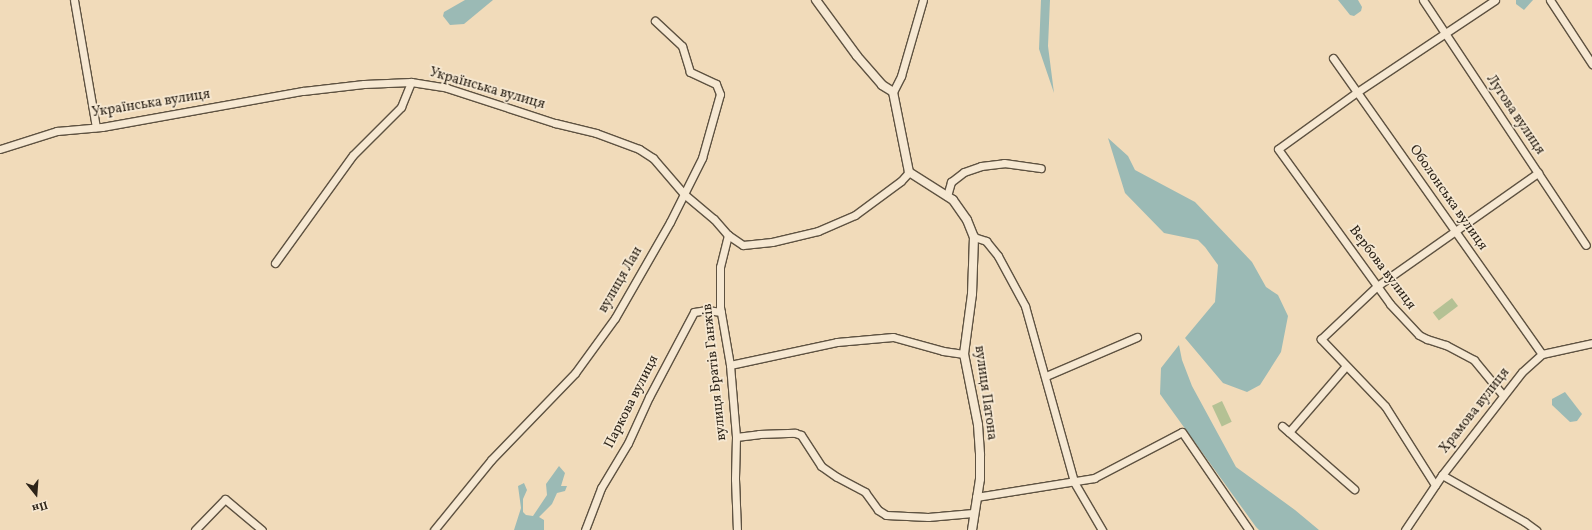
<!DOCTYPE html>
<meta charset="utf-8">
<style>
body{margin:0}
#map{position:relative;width:1592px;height:530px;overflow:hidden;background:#f1dbba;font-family:Vollkorn,serif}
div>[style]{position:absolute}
.green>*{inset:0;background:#b4c194;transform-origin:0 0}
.water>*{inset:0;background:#9bbab5}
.roads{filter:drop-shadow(1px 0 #5e5241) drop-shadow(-1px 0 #5e5241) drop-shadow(0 1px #5e5241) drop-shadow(0 -1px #5e5241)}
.minor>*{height:7px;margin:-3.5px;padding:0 3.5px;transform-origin:3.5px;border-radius:3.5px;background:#f6e8d2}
.tertiary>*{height:8px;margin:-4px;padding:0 4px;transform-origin:4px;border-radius:4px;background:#f6e8d2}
span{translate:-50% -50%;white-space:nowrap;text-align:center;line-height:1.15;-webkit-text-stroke:3.5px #f6e8d2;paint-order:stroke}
.street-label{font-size:14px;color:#2d2419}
.north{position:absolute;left:16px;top:474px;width:40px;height:40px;-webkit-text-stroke:3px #f6e8d2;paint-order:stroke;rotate:163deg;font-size:11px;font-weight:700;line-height:16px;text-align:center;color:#2d2419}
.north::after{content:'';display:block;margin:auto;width:14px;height:18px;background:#2d2419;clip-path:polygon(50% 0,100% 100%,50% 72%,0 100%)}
</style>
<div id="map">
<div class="green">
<i style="left:1452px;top:298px;width:10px;height:24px;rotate:53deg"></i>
<i style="left:1222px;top:401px;width:23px;height:11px;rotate:65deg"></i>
</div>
<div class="water">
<i style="clip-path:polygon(465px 0,493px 0,464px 24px,450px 25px,443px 16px,444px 12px)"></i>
<i style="clip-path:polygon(1041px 0,1050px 0,1048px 46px,1054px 93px,1039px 49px)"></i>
<i style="clip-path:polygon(1338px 0,1358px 0,1362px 7px,1361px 11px,1354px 16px,1350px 15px)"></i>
<i style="clip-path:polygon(1516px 0,1533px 0,1524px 10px,1516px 4px)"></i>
<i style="clip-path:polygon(1108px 138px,1128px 156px,1135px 170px,1195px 202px,1252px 262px,1266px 287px,1278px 295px,1288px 316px,1281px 352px,1260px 385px,1247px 392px,1223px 383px,1185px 338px,1215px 302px,1218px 265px,1205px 247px,1198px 240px,1164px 233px,1125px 193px)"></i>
<i style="clip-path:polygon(1179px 345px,1182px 360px,1192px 386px,1236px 467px,1295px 510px,1319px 530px,1259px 530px,1256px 527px,1160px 394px,1161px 368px)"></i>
<i style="clip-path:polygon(1565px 392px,1582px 414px,1577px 421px,1570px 422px,1552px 405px,1552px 399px)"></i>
<i style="clip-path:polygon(559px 466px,565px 473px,561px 486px,567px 486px,565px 491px,557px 493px,552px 504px,539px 517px,544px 520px,544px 530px,514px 530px,521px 508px,518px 486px,524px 483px,527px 490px,523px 499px,523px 512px,526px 515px,533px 516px,547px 495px,546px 484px)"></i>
</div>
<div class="roads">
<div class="minor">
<i style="left:74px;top:0;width:129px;rotate:80.2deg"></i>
<i style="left:1423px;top:0;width:294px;rotate:56.4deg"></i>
<i style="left:1495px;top:0;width:166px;rotate:146.3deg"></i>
<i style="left:1357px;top:92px;width:97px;rotate:144.2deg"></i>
<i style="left:1278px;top:149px;width:191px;rotate:54.1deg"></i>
<i style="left:1390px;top:304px;width:42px;rotate:46.9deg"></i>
<i style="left:1419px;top:335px;width:9px;rotate:27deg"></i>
<i style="left:1427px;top:339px;width:20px;rotate:18deg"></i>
<i style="left:1446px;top:345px;width:32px;rotate:28deg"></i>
<i style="left:1474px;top:360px;width:45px;rotate:50.4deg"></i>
<i style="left:1550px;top:0;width:77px;rotate:56.7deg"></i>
<i style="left:1333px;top:58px;width:362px;rotate:54.8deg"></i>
<i style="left:893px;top:92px;width:18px;rotate:-63deg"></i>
<i style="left:901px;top:76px;width:79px;rotate:-73.9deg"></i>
<i style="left:0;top:149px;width:60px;rotate:-17.5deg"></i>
<i style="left:57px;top:131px;width:45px;rotate:-5.1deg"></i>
<i style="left:102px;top:127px;width:204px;rotate:-10.2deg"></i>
<i style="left:303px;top:91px;width:61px;rotate:-6.5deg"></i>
<i style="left:364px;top:84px;width:47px;rotate:-2.4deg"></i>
<i style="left:411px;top:82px;width:36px;rotate:9deg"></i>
<i style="left:447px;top:88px;width:114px;rotate:18deg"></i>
<i style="left:555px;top:123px;width:42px;rotate:13.7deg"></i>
<i style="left:596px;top:133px;width:46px;rotate:20.4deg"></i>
<i style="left:639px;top:149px;width:17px;rotate:33deg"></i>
<i style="left:653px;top:158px;width:48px;rotate:49.3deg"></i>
<i style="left:684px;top:194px;width:39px;rotate:40deg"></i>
<i style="left:714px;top:219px;width:21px;rotate:49deg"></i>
<i style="left:728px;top:235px;width:18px;rotate:34deg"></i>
<i style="left:743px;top:245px;width:29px;rotate:-6deg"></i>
<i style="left:772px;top:242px;width:47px;rotate:-13.4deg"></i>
<i style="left:818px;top:231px;width:40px;rotate:-23.4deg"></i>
<i style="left:855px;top:215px;width:57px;rotate:-36.5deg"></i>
<i style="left:901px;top:181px;width:12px;rotate:-48deg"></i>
<i style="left:947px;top:196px;width:15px;rotate:-74deg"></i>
<i style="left:951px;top:182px;width:16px;rotate:-38deg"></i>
<i style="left:964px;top:172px;width:18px;rotate:-19deg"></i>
<i style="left:981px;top:166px;width:23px;rotate:-7deg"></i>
<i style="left:1004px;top:163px;width:37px;rotate:8deg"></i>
<i style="left:728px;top:235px;width:33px;rotate:104deg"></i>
<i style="left:720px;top:267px;width:40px;rotate:90deg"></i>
<i style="left:720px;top:307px;width:59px;rotate:80.2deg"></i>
<i style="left:730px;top:365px;width:72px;rotate:85.2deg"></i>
<i style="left:736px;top:437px;width:42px;rotate:91.4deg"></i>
<i style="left:735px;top:479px;width:51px;rotate:87.8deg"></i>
<i style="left:974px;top:237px;width:13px;rotate:18deg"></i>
<i style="left:986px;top:241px;width:19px;rotate:51deg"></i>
<i style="left:998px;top:256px;width:57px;rotate:61.6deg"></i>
<i style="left:1025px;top:306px;width:183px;rotate:74.4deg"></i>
<i style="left:1074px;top:482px;width:56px;rotate:59.7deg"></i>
<i style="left:275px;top:263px;width:133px;rotate:-54.2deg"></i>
<i style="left:353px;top:155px;width:68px;rotate:-45deg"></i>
<i style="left:401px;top:107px;width:27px;rotate:-68deg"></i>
<i style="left:730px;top:365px;width:109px;rotate:-12.1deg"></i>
<i style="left:837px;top:342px;width:56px;rotate:-5.1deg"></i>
<i style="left:893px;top:337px;width:52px;rotate:15.6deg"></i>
<i style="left:943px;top:351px;width:21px;rotate:8deg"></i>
<i style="left:1046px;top:376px;width:99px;rotate:-23.2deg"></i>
<i style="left:1282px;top:426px;width:96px;rotate:41.2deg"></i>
<i style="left:1289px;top:432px;width:87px;rotate:-49.2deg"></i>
<i style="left:736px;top:437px;width:23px;rotate:-7deg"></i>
<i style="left:759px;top:434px;width:36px;rotate:-2deg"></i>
<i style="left:795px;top:433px;width:6px;rotate:18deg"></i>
<i style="left:801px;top:435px;width:37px;rotate:57deg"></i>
<i style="left:821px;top:466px;width:19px;rotate:35deg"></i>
<i style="left:837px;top:477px;width:32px;rotate:28deg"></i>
<i style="left:865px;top:492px;width:22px;rotate:54deg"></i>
<i style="left:878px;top:510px;width:9px;rotate:32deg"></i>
<i style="left:886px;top:515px;width:42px;rotate:2.7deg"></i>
<i style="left:928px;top:517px;width:45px;rotate:-5.1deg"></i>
<i style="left:1442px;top:475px;width:95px;rotate:29.5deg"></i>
<i style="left:1525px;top:522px;width:14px;rotate:36deg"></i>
<i style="left:1435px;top:485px;width:93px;rotate:-122.3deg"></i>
<i style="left:1385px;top:406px;width:93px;rotate:-133.7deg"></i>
<i style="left:1321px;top:339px;width:77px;rotate:-43.4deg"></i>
<i style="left:1377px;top:286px;width:197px;rotate:-35.1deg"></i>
<i style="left:976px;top:497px;width:120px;rotate:-9.1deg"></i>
<i style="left:1094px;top:478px;width:99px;rotate:-27.6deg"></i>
<i style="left:1182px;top:432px;width:119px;rotate:55.6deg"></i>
<i style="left:195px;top:530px;width:43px;rotate:-45.9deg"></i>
<i style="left:225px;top:499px;width:48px;rotate:40deg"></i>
<i style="left:434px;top:530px;width:90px;rotate:-50.8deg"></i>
<i style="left:491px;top:460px;width:121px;rotate:-46deg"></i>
<i style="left:575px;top:373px;width:68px;rotate:-54deg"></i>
<i style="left:615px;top:318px;width:111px;rotate:-60.2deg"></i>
<i style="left:670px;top:222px;width:72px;rotate:-63.4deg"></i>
<i style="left:702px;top:158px;width:66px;rotate:-74.3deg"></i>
<i style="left:720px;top:94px;width:11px;rotate:-112deg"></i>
<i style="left:716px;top:84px;width:29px;rotate:-155deg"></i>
<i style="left:690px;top:72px;width:27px;rotate:-107deg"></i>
<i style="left:682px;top:46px;width:37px;rotate:-137deg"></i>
<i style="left:585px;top:530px;width:45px;rotate:-69.1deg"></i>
<i style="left:601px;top:488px;width:52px;rotate:-59deg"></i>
<i style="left:628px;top:443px;width:51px;rotate:-65.5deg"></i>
<i style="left:649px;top:397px;width:96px;rotate:-62.1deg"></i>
<i style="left:694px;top:312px;width:13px;rotate:-9deg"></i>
<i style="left:707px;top:310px;width:14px;rotate:8deg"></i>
<i style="left:1405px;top:530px;width:66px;rotate:-56.1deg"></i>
<i style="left:1442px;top:475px;width:130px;rotate:-52.2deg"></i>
<i style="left:1522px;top:372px;width:27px;rotate:-42deg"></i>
<i style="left:1542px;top:354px;width:51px;rotate:-12.4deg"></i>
</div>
<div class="tertiary">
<i style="left:816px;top:0;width:69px;rotate:53.8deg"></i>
<i style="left:857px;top:56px;width:38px;rotate:49deg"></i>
<i style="left:882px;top:85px;width:13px;rotate:32deg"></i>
<i style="left:893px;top:92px;width:82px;rotate:78.7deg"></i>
<i style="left:909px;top:172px;width:52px;rotate:32.5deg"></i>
<i style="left:953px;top:200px;width:24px;rotate:55deg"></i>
<i style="left:967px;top:220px;width:18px;rotate:68deg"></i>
<i style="left:974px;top:237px;width:57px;rotate:92deg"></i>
<i style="left:972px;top:294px;width:61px;rotate:97.6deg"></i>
<i style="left:964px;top:354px;width:72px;rotate:78.8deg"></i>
<i style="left:978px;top:425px;width:30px;rotate:86deg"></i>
<i style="left:980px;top:455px;width:24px;rotate:90deg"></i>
<i style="left:980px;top:479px;width:52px;rotate:98.9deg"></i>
</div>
</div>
<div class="street-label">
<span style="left:487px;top:89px;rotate:16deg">Українська вулиця</span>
<span style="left:151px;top:104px;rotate:-9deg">Українська вулиця</span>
<span style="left:1515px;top:115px;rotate:56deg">Лугова вулиця</span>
<span style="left:1448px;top:198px;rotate:55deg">Оболонська вулиця</span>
<span style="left:1382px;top:268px;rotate:53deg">Вербова вулиця</span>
<span style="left:621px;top:280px;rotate:-60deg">вулиця Лан</span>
<span style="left:715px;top:372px;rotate:-96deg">вулиця Братів Ганжів</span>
<span style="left:985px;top:393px;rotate:82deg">вулиця Патона</span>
<span style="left:632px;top:402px;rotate:-63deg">Паркова вулиця</span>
<span style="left:1475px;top:411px;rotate:-52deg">Храмова вулиця</span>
</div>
<div class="north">Пн</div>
</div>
